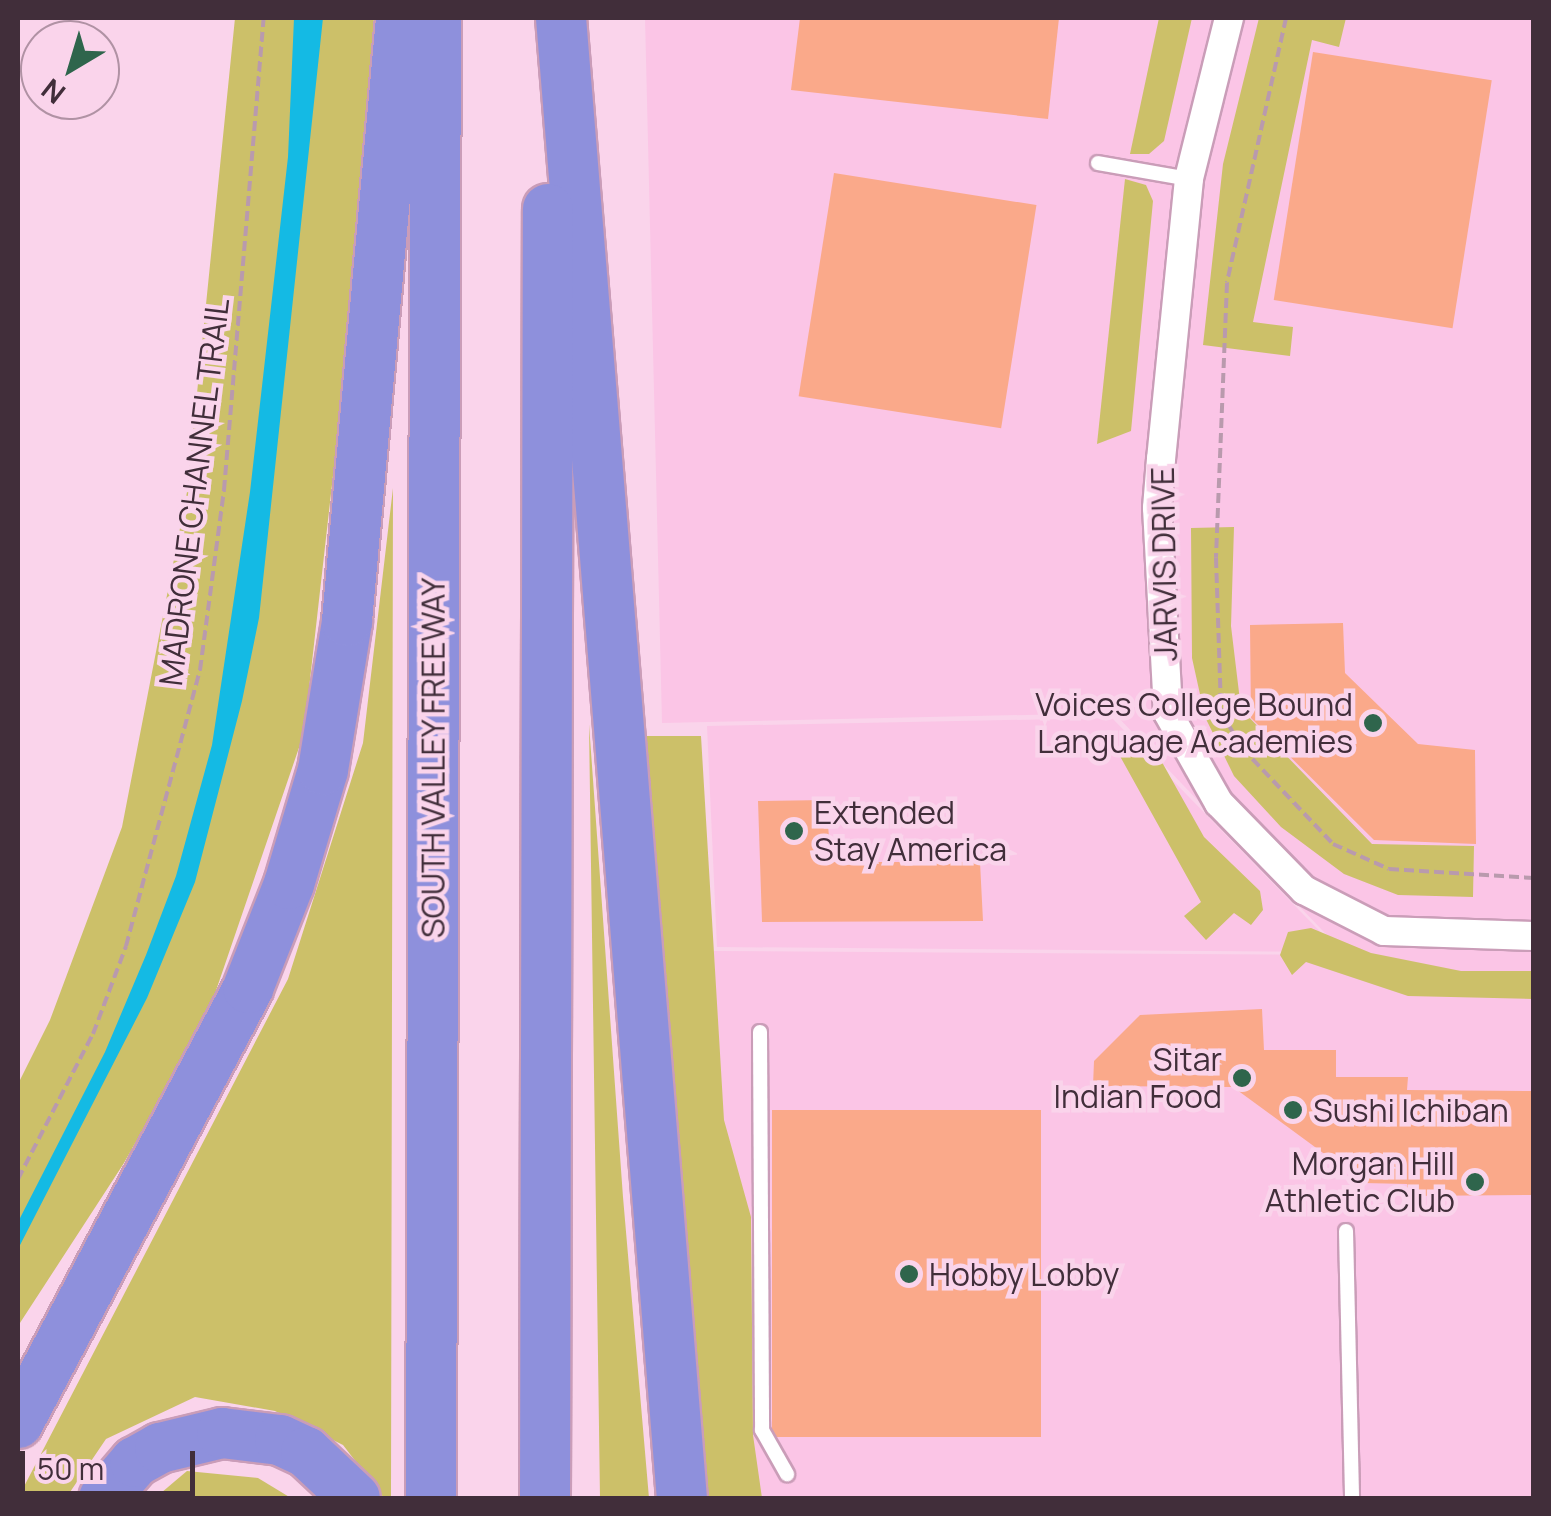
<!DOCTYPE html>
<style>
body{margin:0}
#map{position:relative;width:1551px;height:1516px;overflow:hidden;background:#fad4eb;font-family:Manrope,sans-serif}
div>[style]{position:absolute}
.built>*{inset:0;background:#fbc5e6}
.green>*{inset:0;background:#ccc069}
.water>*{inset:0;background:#14bae4}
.building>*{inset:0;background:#faa98a;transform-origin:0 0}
.path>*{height:4px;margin-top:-2px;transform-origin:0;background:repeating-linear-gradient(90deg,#b99aad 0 10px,transparent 0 15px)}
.roads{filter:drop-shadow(2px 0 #ca9db8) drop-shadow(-2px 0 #ca9db8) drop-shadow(0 2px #ca9db8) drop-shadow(0 -2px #ca9db8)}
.service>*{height:14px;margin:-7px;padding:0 7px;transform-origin:7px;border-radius:7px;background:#fff}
.minor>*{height:28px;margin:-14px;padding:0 14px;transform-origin:14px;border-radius:14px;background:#fff}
.motorway>*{height:50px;margin:-25px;padding:0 25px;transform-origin:25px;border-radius:25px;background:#8e90dc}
.dots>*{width:28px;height:28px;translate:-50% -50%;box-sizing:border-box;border:5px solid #fad4eb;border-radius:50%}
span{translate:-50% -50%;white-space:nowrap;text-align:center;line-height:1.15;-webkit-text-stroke:9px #fad4eb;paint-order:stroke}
.street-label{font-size:32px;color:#412e3a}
.poi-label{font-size:32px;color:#412e3a}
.right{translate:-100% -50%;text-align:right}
.left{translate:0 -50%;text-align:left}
.frame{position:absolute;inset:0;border:20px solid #412e3a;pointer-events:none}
.north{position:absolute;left:20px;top:20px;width:100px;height:100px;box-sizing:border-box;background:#fad4eb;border:2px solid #b092a4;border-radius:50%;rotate:218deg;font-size:28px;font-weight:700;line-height:40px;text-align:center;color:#412e3a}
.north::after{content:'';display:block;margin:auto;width:35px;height:45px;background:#2f654c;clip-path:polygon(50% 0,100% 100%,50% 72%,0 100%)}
.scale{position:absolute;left:20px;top:1451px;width:175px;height:45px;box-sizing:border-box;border:5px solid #412e3a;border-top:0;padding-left:12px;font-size:30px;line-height:35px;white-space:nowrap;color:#412e3a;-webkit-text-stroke:8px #fad4eb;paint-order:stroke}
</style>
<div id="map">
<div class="built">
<i style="clip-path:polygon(645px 18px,1533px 18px,1533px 1498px,725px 1498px,714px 951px,1346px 955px,1114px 713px,662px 723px)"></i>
<i style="clip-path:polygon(1112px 718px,1340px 952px,717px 947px,707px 726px)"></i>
</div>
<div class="green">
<i style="clip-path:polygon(235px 18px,374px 18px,350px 325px,304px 733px,209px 1011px,124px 1163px,18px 1326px,18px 1084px,50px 1020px,122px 827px,187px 492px)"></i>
<i style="clip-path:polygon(1159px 18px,1192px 18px,1164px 141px,1149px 154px,1130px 154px)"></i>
<i style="clip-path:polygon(1259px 18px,1346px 18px,1339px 47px,1312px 40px,1253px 322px,1293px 327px,1290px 356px,1203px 345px,1223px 164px)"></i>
<i style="clip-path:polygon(1125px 179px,1146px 185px,1153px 201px,1131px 431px,1097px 444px)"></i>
<i style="clip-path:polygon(393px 488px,391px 1498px,384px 1498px,343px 1445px,275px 1411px,195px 1397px,106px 1439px,66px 1498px,18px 1498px,288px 979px,363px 743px)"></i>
<i style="clip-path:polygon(1234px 527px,1231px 626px,1241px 709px,1372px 844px,1474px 846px,1473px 897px,1398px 895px,1344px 874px,1281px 827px,1234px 776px,1205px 717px,1192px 658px,1191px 528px)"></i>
<i style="clip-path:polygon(589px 724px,623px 1197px,649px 1498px,600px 1498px)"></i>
<i style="clip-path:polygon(640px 736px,701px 736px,724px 1120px,751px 1217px,753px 1435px,762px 1498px,701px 1498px)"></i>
<i style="clip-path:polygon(1149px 739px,1204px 837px,1260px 891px,1263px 910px,1251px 925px,1234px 913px,1206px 940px,1184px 916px,1201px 902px,1116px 749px)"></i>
<i style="clip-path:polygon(1311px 928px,1371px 953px,1461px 971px,1533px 971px,1533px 999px,1408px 996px,1306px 962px,1292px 975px,1280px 955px,1288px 932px)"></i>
<i style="clip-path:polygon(187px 1471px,258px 1478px,291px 1498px,155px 1498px)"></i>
</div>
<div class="water">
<i style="clip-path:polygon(294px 18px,323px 18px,259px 618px,242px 701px,195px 882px,147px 998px,18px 1249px,18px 1222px,105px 1052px,146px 955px,176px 876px,212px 745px,250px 492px,288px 157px)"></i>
</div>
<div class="building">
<i style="clip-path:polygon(800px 18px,1059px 18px,1048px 119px,791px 90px)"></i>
<i style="left:1313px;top:52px;width:181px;height:251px;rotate:9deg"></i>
<i style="left:834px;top:173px;width:205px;height:226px;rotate:9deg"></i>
<i style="clip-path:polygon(1343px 623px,1345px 673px,1418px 744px,1475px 750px,1476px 844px,1374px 840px,1251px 718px,1250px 625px)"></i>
<i style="clip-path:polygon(826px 800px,831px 862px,980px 862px,983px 921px,762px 922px,758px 801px)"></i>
<i style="clip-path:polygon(1262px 1009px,1264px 1050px,1336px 1050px,1336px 1077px,1408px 1077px,1407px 1090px,1534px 1091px,1534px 1195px,1407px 1196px,1407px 1184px,1364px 1183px,1233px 1087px,1093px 1086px,1094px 1061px,1140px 1015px)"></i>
<i style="left:772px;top:1110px;width:269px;height:327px"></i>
</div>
<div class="path">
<i style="left:1286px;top:18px;width:271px;rotate:102.6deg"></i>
<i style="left:1227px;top:283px;width:275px;rotate:92.3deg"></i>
<i style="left:1216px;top:558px;width:154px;rotate:88.1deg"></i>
<i style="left:1221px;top:712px;width:42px;rotate:59.7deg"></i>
<i style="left:1242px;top:748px;width:132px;rotate:46.5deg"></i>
<i style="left:1333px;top:844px;width:61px;rotate:24.1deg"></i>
<i style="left:1389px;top:869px;width:145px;rotate:3.6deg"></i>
<i style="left:18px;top:1179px;width:163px;rotate:-62.7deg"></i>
<i style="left:93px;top:1034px;width:94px;rotate:-69.4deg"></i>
<i style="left:126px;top:946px;width:286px;rotate:-75deg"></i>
<i style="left:200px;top:670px;width:182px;rotate:-82.4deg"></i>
<i style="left:224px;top:490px;width:474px;rotate:-85.2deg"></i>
</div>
<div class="roads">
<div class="service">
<i style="left:1098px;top:163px;width:92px;rotate:10deg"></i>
<i style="left:760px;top:1032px;width:398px;rotate:89.7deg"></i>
<i style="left:762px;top:1430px;width:51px;rotate:60.4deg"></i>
<i style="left:1346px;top:1231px;width:267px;rotate:88.7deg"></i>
</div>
<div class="minor">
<i style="left:1229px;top:18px;width:166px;rotate:104deg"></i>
<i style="left:1189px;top:179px;width:281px;rotate:95.7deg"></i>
<i style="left:1161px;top:459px;width:49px;rotate:94.7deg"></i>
<i style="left:1157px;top:508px;width:205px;rotate:86.9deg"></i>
<i style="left:1168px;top:713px;width:103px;rotate:60.5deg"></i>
<i style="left:1219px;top:803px;width:122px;rotate:45.7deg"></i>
<i style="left:1304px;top:890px;width:90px;rotate:27.1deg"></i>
<i style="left:1384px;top:931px;width:150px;rotate:1.9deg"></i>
</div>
<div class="motorway">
<i style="left:561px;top:18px;width:1485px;rotate:85.33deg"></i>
<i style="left:18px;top:1423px;width:492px;rotate:-62.1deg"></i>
<i style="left:248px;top:988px;width:112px;rotate:-68.5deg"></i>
<i style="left:289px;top:884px;width:119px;rotate:-73.4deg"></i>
<i style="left:323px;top:770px;width:151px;rotate:-80.8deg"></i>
<i style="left:347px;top:621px;width:605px;rotate:-84.88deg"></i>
<i style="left:104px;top:1498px;width:48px;rotate:-49.3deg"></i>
<i style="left:135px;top:1462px;width:29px;rotate:-29deg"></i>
<i style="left:160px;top:1448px;width:64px;rotate:-13.6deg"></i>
<i style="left:222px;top:1433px;width:58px;rotate:6.9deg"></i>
<i style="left:280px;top:1440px;width:29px;rotate:25deg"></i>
<i style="left:306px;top:1452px;width:67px;rotate:43.2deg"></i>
<i style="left:431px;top:1498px;width:1480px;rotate:-89.81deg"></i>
<i style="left:545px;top:1498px;width:1289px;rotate:-89.87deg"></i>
</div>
</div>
<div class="dots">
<i style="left:1373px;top:723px;background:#2f654c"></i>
<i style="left:794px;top:831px;background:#2f654c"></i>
<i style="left:1242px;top:1078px;background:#2f654c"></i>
<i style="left:1293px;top:1110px;background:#2f654c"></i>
<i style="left:1475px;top:1182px;background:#2f654c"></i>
<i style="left:909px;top:1274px;background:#2f654c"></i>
</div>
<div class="street-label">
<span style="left:194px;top:492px;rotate:-83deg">MADRONE CHANNEL TRAIL</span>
<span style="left:1164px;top:564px;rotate:-91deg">JARVIS DRIVE</span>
<span style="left:433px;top:758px;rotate:-90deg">SOUTH VALLEY FREEWAY</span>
</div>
<div class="poi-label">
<span class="right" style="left:1353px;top:723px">Voices College Bound<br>Language Academies</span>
<span class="left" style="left:814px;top:831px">Extended<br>Stay America</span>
<span class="right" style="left:1222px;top:1078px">Sitar<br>Indian Food</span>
<span class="left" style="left:1313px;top:1110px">Sushi Ichiban</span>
<span class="right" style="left:1455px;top:1182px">Morgan Hill<br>Athletic Club</span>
<span class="left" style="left:929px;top:1274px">Hobby Lobby</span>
</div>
<div class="frame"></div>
<div class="north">N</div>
<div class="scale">50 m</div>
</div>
